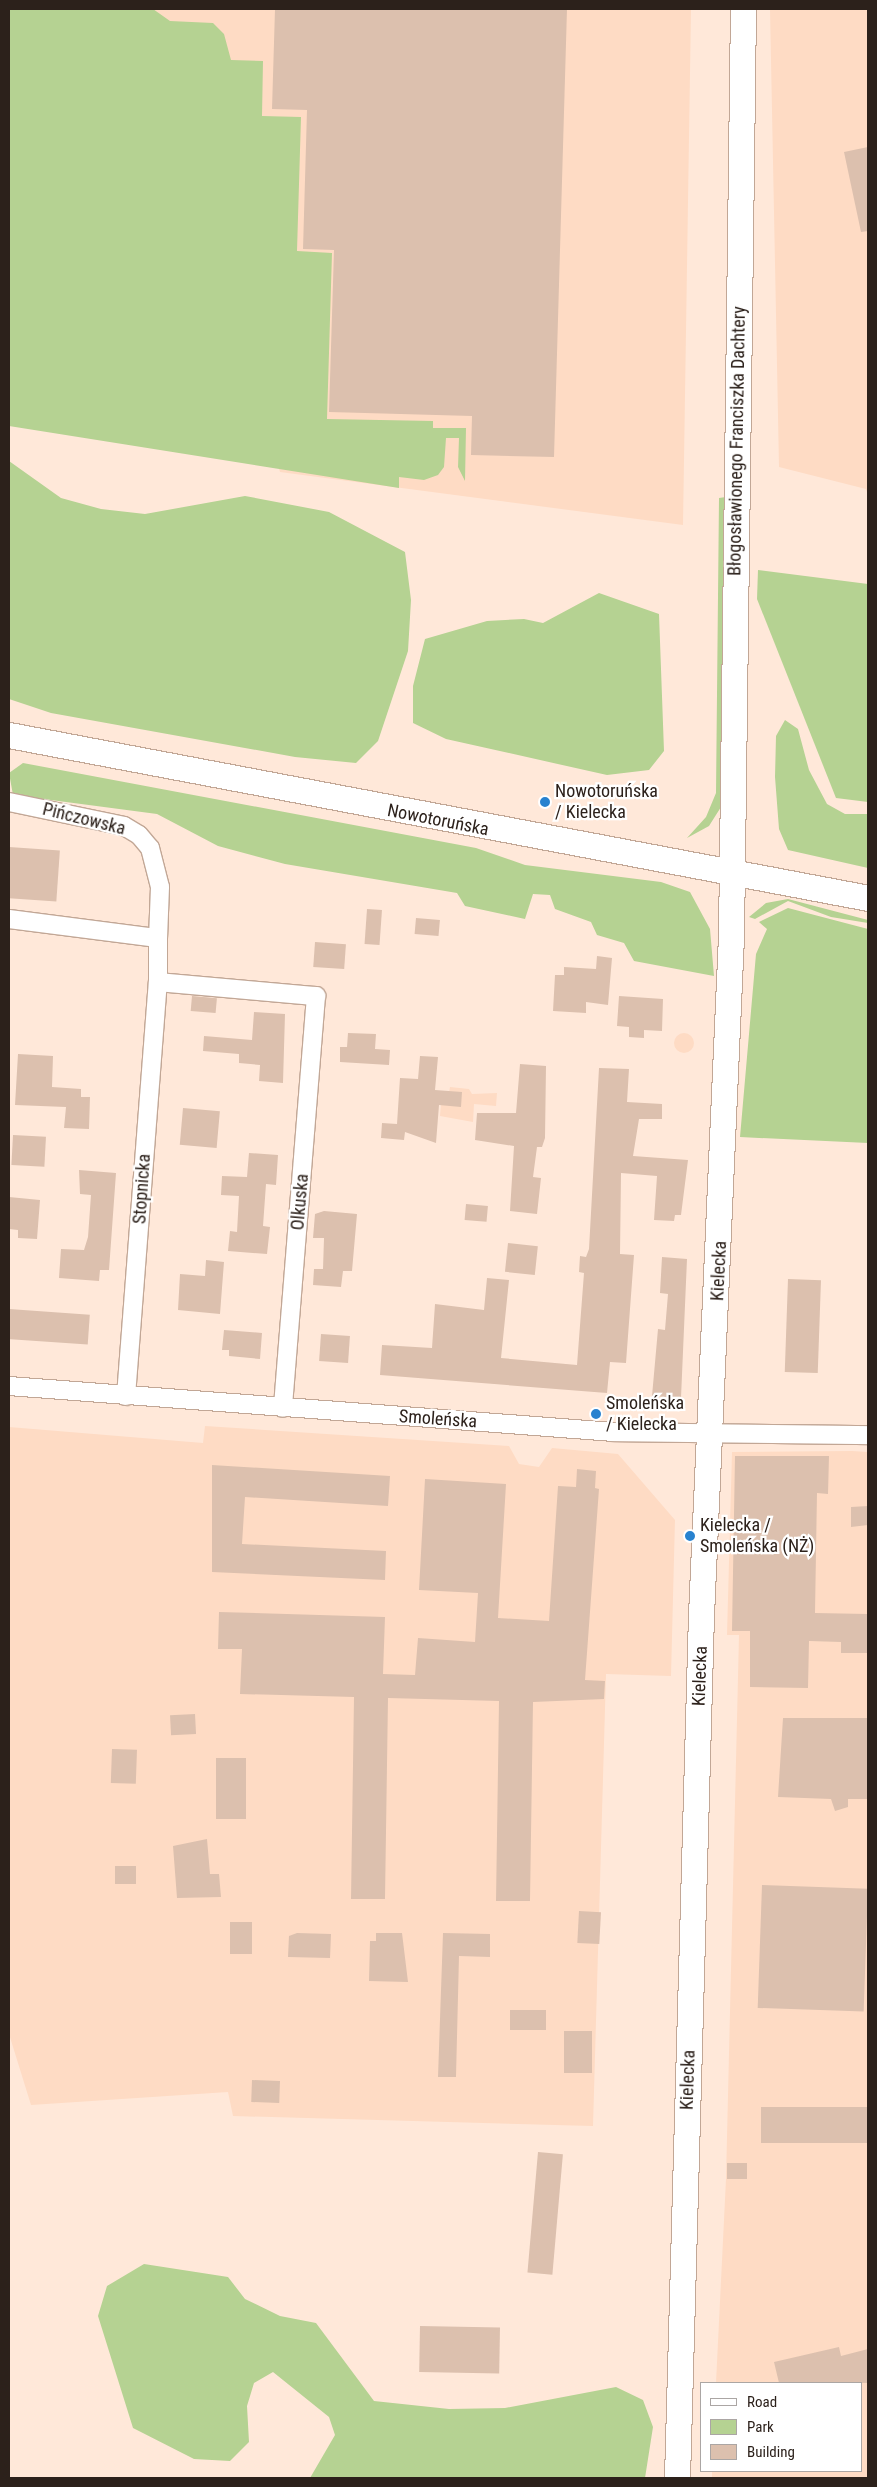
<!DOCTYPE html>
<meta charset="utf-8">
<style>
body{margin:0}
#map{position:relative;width:877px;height:2487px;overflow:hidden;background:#ffe8d9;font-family:"Roboto Condensed",sans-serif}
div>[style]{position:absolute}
.built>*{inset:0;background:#fedbc4}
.round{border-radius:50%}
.green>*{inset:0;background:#b5d292}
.building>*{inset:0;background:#dcc0ae;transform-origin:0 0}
.roads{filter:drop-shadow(1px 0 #c2a796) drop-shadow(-1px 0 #c2a796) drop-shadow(0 1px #c2a796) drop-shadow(0 -1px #c2a796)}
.street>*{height:18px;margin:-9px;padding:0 9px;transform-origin:9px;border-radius:9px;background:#fff}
.secondary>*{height:25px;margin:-12.5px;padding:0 12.5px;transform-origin:12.5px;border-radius:12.5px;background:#fff}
.dots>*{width:14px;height:14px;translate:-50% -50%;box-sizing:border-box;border:2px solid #fff;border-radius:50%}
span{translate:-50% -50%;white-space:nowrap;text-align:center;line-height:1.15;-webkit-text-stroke:4.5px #fff;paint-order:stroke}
.street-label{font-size:18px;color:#2c211b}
.poi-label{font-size:18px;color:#2c211b}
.left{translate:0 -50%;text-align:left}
.frame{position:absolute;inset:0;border:10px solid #2c211b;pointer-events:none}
.legend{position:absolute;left:700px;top:2382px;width:162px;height:90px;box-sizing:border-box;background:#fff;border:1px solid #aba6a4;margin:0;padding:6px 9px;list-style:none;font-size:15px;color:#2c211b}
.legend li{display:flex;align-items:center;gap:10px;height:25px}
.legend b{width:25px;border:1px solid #aba6a4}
</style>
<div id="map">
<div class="built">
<i style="clip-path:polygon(134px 9px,691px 9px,683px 525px,280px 472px)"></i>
<i style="clip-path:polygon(770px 9px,868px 9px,868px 495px,866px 489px,779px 467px)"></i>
<i class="round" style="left:674px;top:1033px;width:20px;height:20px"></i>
<i style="clip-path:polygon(450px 1087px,469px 1089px,472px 1094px,497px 1093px,496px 1106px,474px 1104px,473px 1122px,440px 1116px,442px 1092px,449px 1093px)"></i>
<i style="clip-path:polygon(205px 1426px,509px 1446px,519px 1464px,539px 1467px,552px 1448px,618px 1454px,675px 1520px,671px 1676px,606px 1674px,593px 2126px,233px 2116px,228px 2092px,31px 2105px,9px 2034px,9px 1427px,203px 1443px)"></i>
<i style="clip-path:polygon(852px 1451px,868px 1452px,868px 2478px,712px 2478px,712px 2471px,861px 2471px,861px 2383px,716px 2383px,726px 2179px,739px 1635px,727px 1635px,732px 1452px)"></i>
</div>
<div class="green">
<i style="clip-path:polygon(9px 9px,153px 9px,170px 21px,213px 23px,224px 34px,231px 60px,263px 61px,262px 116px,301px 117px,297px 251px,332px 253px,327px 419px,433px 421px,433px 428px,466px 428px,465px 481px,458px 467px,459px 438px,446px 438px,444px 467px,438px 475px,424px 480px,399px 477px,399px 488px,9px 426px)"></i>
<i style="clip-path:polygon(9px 461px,61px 498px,101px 509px,145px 514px,245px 496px,329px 512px,405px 552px,411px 600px,408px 651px,378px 741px,356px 763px,295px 757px,51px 713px,9px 699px)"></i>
<i style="clip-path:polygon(726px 497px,721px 807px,709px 826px,687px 838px,706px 817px,716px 793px,719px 498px)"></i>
<i style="clip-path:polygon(758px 570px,868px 584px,868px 802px,836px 798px,757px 599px)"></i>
<i style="clip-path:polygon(599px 593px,659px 614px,664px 751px,649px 770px,607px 775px,446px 739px,413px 723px,413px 686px,425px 639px,487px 621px,524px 619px,543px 623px)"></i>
<i style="clip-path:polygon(785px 720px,798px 729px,809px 770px,827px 804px,845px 814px,868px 814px,868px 868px,788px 850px,779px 829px,775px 777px,776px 736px)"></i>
<i style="clip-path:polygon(23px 763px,476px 848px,525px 865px,661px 882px,690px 892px,710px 929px,714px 976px,634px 961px,624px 943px,597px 935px,591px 922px,555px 909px,550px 895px,533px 894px,525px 919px,465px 906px,457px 893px,285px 864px,218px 846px,157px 814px,13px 795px,9px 773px)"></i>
<i style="clip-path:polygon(788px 899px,868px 920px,868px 923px,831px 917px,788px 901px,755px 919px,749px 917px,766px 903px)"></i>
<i style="clip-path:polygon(788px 908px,868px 929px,868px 1143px,740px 1137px,756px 954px,767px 929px,759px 922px)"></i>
<i style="clip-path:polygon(144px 2264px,228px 2277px,245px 2299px,280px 2316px,316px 2323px,374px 2401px,449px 2409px,505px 2408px,616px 2387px,643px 2400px,653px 2427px,645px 2478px,310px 2478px,335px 2435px,329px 2417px,273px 2372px,254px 2383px,247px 2406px,249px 2442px,230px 2461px,194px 2459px,133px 2428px,98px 2316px,107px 2286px)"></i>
</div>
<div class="building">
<i style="clip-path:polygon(275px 9px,567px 9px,554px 457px,471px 455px,472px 416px,329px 412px,334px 250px,303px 249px,307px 110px,272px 109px)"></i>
<i style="clip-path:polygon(868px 147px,868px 231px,861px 232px,844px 152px)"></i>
<i style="left:9px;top:847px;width:51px;height:51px;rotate:4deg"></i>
<i style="left:367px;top:909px;width:15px;height:35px;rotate:4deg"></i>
<i style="left:416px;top:918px;width:24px;height:16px;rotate:5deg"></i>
<i style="left:315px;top:942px;width:31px;height:25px;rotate:4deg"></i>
<i style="clip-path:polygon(597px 956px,612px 958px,608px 1005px,586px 1002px,586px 1013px,553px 1011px,555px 975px,564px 975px,564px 967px,596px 969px)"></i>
<i style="left:192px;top:996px;width:25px;height:15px;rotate:5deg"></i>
<i style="clip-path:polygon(619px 996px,663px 999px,662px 1031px,644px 1030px,644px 1038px,629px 1037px,629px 1027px,617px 1026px)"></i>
<i style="clip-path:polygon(254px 1012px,285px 1014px,283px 1083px,259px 1081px,260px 1065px,239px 1063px,239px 1054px,203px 1051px,204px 1036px,252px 1040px)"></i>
<i style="clip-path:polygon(348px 1033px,376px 1034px,375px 1049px,390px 1050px,389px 1065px,340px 1062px,340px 1047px,347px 1047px)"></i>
<i style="clip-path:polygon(18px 1054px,53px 1056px,52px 1087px,81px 1089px,81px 1097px,90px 1097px,89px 1129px,64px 1128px,66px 1107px,15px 1105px)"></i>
<i style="clip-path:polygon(420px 1056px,438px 1057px,435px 1090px,462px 1092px,461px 1107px,439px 1105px,436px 1143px,405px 1132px,404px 1140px,381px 1138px,382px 1123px,397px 1124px,400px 1078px,418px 1079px)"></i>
<i style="clip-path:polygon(520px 1064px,546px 1066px,545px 1138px,542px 1147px,537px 1147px,533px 1177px,541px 1178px,537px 1214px,510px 1211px,514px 1146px,475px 1140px,477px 1113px,516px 1113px)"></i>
<i style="clip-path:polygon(599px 1068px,629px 1069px,627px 1102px,662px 1104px,662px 1119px,639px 1119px,633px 1156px,688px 1160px,681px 1215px,675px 1215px,674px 1221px,654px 1220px,657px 1176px,621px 1173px,620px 1254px,634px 1255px,626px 1363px,610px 1362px,607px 1393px,380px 1375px,382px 1345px,432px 1348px,435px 1304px,484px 1310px,487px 1278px,509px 1280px,501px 1358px,577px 1365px,584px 1273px,579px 1272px,580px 1256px,586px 1257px,589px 1249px)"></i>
<i style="left:183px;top:1108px;width:37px;height:37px;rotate:5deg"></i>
<i style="left:13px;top:1135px;width:33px;height:30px;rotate:3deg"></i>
<i style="clip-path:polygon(249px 1153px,278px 1155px,276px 1185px,266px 1184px,263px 1226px,270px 1227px,267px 1254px,228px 1251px,230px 1231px,237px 1232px,239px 1196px,221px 1195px,222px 1176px,247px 1177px)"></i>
<i style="clip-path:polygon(79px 1170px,116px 1173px,109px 1270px,100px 1270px,99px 1281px,59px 1278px,61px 1249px,84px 1250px,88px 1237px,91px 1195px,80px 1194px)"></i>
<i style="clip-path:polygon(9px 1197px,40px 1200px,37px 1239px,18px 1238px,18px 1230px,9px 1229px)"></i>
<i style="left:466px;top:1204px;width:22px;height:16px;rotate:5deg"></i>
<i style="clip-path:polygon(324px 1211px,357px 1214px,352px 1271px,343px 1271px,341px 1287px,313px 1285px,314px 1269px,323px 1269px,324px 1238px,313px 1238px,315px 1214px)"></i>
<i style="left:508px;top:1243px;width:30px;height:29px;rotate:6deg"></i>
<i style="clip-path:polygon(662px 1257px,687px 1259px,681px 1398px,652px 1396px,658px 1329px,665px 1330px,668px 1294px,660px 1293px)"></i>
<i style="clip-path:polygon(206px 1260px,224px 1262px,220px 1314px,178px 1310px,180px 1274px,205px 1276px)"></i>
<i style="left:788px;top:1279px;width:33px;height:93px;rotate:2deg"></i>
<i style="left:9px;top:1309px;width:81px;height:30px;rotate:4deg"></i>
<i style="clip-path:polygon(224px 1330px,262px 1333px,260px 1359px,229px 1356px,229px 1350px,222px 1350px)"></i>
<i style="left:321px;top:1334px;width:29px;height:27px;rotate:4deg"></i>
<i style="clip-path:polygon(735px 1456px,829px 1456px,828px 1494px,817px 1493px,815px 1613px,868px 1614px,868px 1653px,841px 1653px,841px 1642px,809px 1641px,808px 1688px,750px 1687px,750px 1631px,732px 1631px)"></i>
<i style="clip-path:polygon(212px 1465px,390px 1476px,388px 1506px,245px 1497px,242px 1544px,386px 1551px,385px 1580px,212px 1572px)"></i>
<i style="clip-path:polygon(577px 1469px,596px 1471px,595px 1488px,599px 1489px,585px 1680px,605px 1681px,604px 1699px,533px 1702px,530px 1901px,496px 1901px,499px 1701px,388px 1698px,385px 1899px,351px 1899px,354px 1697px,240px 1694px,242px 1649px,218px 1649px,219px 1612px,385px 1617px,383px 1674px,415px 1675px,418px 1638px,475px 1642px,478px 1593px,419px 1590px,425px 1479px,506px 1484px,498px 1618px,549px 1621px,558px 1486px,576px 1487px)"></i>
<i style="clip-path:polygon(868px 1506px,868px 1525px,851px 1527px,851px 1507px)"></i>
<i style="left:195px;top:1714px;width:20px;height:25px;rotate:87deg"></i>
<i style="clip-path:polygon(783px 1718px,868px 1718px,868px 1799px,848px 1799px,848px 1807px,835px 1811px,831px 1799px,778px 1797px)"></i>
<i style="left:112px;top:1749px;width:25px;height:34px;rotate:2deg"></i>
<i style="left:216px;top:1758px;width:30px;height:61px"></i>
<i style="clip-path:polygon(207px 1839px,210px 1874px,219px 1874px,221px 1897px,177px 1898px,173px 1846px)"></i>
<i style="left:115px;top:1866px;width:21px;height:18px"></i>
<i style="left:762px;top:1885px;width:106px;height:123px;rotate:2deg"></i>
<i style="left:579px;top:1911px;width:22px;height:32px;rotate:3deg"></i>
<i style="left:230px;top:1922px;width:22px;height:32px"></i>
<i style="clip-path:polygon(297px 1933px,331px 1934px,330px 1958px,288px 1957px,289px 1936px)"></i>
<i style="clip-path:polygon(376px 1933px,402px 1933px,408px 1982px,369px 1981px,370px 1941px,376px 1941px)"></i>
<i style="clip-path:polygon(443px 1933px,490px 1934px,490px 1957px,459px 1956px,456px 2077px,438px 2077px)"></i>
<i style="left:546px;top:2010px;width:20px;height:36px;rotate:90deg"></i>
<i style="left:564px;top:2031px;width:28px;height:42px"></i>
<i style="left:252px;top:2080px;width:28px;height:22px;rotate:2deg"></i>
<i style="left:868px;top:2107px;width:36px;height:107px;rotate:90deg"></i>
<i style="left:538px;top:2152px;width:25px;height:121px;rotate:5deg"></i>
<i style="left:727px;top:2163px;width:20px;height:16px"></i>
<i style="left:420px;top:2326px;width:80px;height:46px;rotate:1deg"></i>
<i style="clip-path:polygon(839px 2347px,841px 2356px,868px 2349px,868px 2383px,779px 2383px,774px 2362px)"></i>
</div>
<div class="roads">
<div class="street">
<i style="left:9px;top:802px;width:117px;rotate:11.8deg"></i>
<i style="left:124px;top:826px;width:17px;rotate:31deg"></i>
<i style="left:139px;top:835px;width:17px;rotate:50deg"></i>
<i style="left:150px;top:848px;width:40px;rotate:75.6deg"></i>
<i style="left:160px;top:887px;width:51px;rotate:92.2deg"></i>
<i style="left:9px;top:919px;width:150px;rotate:7.3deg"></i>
<i style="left:158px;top:938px;width:44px;rotate:90deg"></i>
<i style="left:158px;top:982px;width:159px;rotate:5.1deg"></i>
<i style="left:316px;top:996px;width:413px;rotate:94.6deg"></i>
<i style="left:9px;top:1386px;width:607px;rotate:4.35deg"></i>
<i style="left:614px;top:1432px;width:254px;rotate:0.7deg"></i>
<i style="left:126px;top:1396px;width:415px;rotate:-85.6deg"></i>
</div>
<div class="secondary">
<i style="left:9px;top:735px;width:874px;rotate:10.74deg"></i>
<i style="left:677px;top:2478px;width:863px;rotate:-88.41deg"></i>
<i style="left:701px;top:1615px;width:680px;rotate:-87.47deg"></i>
<i style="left:731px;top:936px;width:927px;rotate:-89.26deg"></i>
</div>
</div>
<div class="dots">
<i style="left:545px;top:802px;background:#2882cf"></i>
<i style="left:596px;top:1414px;background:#2882cf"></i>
<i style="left:690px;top:1536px;background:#2882cf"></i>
</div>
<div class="street-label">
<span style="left:737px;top:441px;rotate:-89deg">Błogosławionego Franciszka Dachtery</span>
<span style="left:84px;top:819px;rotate:14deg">Pińczowska</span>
<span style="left:438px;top:820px;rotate:11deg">Nowotoruńska</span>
<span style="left:142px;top:1189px;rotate:-86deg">Stopnicka</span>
<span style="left:300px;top:1202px;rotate:-85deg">Olkuska</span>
<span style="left:719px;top:1271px;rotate:-87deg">Kielecka</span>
<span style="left:438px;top:1419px;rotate:4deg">Smoleńska</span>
<span style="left:700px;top:1676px;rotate:-88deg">Kielecka</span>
<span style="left:688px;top:2080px;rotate:-88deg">Kielecka</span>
</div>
<div class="poi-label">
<span class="left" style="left:555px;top:802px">Nowotoruńska<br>/ Kielecka</span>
<span class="left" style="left:606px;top:1414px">Smoleńska<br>/ Kielecka</span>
<span class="left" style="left:700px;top:1536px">Kielecka /<br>Smoleńska (NŻ)</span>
</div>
<div class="frame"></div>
<ul class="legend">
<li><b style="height:6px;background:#fff"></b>Road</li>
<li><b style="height:14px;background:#b5d292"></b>Park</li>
<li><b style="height:14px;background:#dcc0ae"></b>Building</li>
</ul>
</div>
